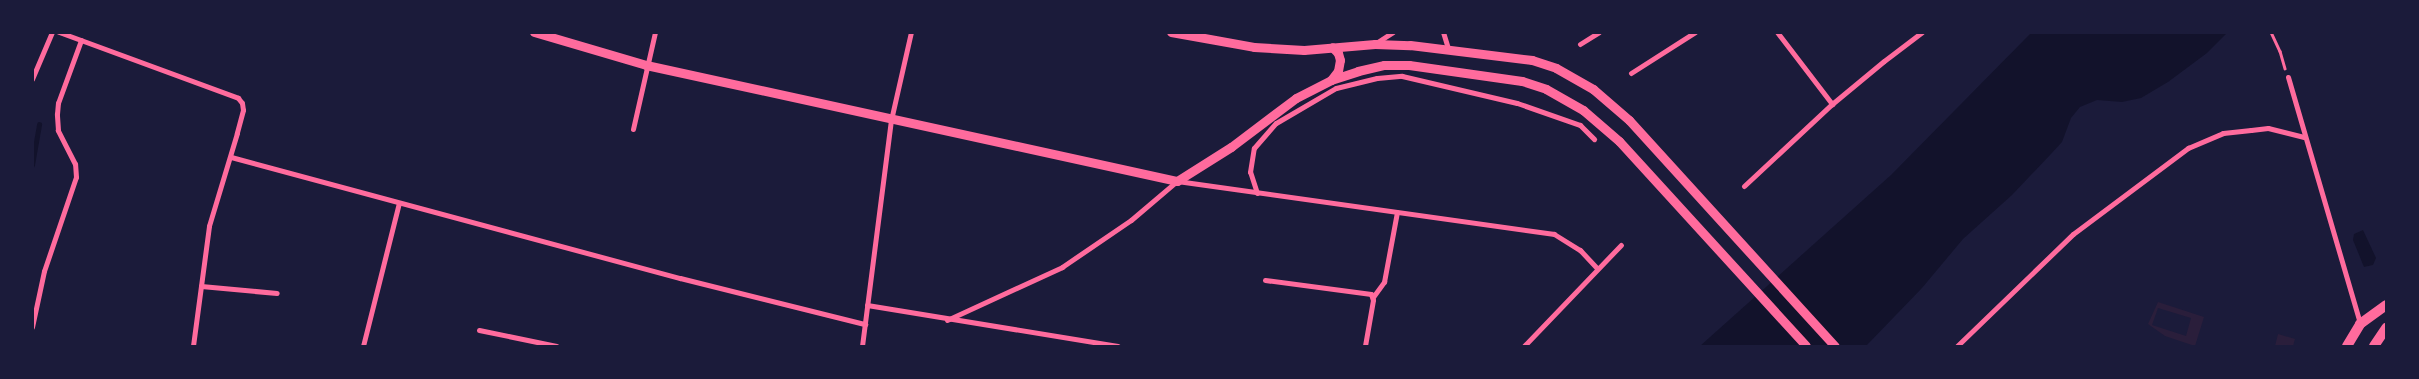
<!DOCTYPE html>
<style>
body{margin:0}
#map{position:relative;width:2419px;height:379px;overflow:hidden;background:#1b1b3a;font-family:"Public Sans",sans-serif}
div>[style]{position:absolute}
.green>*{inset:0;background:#2a1e3b}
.water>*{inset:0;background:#12122b}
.stream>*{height:4.5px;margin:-2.25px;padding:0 2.25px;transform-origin:2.25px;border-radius:2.25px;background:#12122b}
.path>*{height:2.5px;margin:-1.25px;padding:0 1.25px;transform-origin:1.25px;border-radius:1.25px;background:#ff6b9d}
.minor>*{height:5px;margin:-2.5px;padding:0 2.5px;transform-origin:2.5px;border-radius:2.5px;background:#ff6b9d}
.tertiary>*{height:9px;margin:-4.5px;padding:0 4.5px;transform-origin:4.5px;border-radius:4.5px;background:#ff6b9d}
.secondary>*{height:10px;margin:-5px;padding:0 5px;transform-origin:5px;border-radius:5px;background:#ff6b9d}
span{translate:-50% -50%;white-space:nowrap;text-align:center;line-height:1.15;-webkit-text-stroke:4.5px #1b1b3a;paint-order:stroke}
.frame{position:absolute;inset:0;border:34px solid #1b1b3a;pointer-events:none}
</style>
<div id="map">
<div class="green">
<i style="clip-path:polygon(evenodd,2158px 302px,2204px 317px,2195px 346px,2165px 336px,2148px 324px,2158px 302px,2158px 308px,2191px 318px,2186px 336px,2152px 325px,2158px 308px)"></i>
<i style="clip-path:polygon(2278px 334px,2295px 339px,2293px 346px,2275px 346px)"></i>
</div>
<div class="water">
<i style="clip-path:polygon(2031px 33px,2227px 33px,2207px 53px,2168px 82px,2141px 98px,2122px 102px,2097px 100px,2080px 107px,2071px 118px,2062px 142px,2050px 155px,2012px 195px,1963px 239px,1922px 288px,1866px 346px,1700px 346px,1891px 175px)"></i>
<i style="clip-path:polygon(2363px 230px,2376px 258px,2373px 265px,2364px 267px,2353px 240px,2354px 234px)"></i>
</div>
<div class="stream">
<i style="left:32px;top:165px;width:41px;rotate:-80.1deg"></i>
</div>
<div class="path">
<i style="left:2271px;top:32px;width:21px;rotate:65deg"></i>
<i style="left:2280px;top:51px;width:18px;rotate:74deg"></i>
</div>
<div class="minor">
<i style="left:59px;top:32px;width:191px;rotate:20.2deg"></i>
<i style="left:238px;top:98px;width:6px;rotate:51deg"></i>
<i style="left:242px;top:103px;width:7px;rotate:82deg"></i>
<i style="left:243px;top:110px;width:24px;rotate:105deg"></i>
<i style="left:237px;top:133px;width:97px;rotate:106.8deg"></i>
<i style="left:209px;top:226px;width:121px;rotate:97.6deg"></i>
<i style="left:1443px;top:32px;width:17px;rotate:73deg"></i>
<i style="left:1777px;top:32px;width:91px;rotate:52.6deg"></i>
<i style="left:1376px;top:43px;width:20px;rotate:-33deg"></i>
<i style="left:1580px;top:44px;width:22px;rotate:-32deg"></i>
<i style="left:1631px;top:73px;width:76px;rotate:-32.6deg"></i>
<i style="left:2288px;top:77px;width:257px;rotate:73.7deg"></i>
<i style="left:32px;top:79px;width:51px;rotate:-66.9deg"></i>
<i style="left:633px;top:129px;width:99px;rotate:-77.2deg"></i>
<i style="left:231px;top:157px;width:465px;rotate:15.1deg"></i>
<i style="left:680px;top:278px;width:191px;rotate:14deg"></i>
<i style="left:1744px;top:186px;width:120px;rotate:-43deg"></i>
<i style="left:1832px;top:104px;width:67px;rotate:-39.6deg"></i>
<i style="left:1884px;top:61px;width:48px;rotate:-37.3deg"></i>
<i style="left:1257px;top:193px;width:22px;rotate:-108deg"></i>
<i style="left:1250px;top:172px;width:24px;rotate:-81deg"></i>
<i style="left:1254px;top:148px;width:33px;rotate:-49deg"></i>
<i style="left:1276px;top:123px;width:69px;rotate:-30.3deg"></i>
<i style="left:1336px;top:88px;width:42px;rotate:-13.7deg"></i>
<i style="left:1377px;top:78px;width:25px;rotate:-5deg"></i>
<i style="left:1402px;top:76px;width:118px;rotate:13.2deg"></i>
<i style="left:1517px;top:103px;width:67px;rotate:19.2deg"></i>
<i style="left:1580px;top:125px;width:20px;rotate:45deg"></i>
<i style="left:1265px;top:280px;width:107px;rotate:7.5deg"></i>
<i style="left:1371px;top:294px;width:6px;rotate:72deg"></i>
<i style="left:1373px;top:300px;width:47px;rotate:99.9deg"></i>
<i style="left:201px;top:286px;width:76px;rotate:5.3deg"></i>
<i style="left:1373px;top:297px;width:19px;rotate:-54deg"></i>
<i style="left:1384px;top:282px;width:71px;rotate:-79.5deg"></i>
<i style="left:867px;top:305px;width:254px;rotate:9.3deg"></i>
<i style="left:947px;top:320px;width:127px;rotate:-24.7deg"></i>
<i style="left:1062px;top:267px;width:83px;rotate:-34.3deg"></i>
<i style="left:1131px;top:220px;width:60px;rotate:-40.3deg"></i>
<i style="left:1177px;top:181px;width:381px;rotate:8deg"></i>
<i style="left:1554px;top:234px;width:31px;rotate:32deg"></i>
<i style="left:1580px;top:250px;width:25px;rotate:47deg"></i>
<i style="left:32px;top:327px;width:57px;rotate:-77.9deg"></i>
<i style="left:44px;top:271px;width:99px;rotate:-71.2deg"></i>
<i style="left:76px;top:177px;width:13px;rotate:-94deg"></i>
<i style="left:75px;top:164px;width:38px;rotate:-117deg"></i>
<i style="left:58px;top:130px;width:16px;rotate:-94deg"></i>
<i style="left:57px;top:114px;width:11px;rotate:-85deg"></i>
<i style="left:58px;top:103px;width:67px;rotate:-69.9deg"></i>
<i style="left:479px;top:330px;width:79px;rotate:11.7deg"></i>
<i style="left:363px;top:346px;width:147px;rotate:-75.9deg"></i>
<i style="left:862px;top:346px;width:228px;rotate:-82.7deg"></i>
<i style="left:891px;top:120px;width:90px;rotate:-77.2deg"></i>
<i style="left:1524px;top:346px;width:140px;rotate:-46.2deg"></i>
<i style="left:1957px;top:346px;width:161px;rotate:-44deg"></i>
<i style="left:2073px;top:234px;width:144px;rotate:-36.8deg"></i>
<i style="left:2188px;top:148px;width:38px;rotate:-23deg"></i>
<i style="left:2223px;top:133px;width:28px;rotate:-6deg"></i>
<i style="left:2251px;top:130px;width:17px;rotate:-7deg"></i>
<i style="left:2268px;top:128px;width:37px;rotate:14deg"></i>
</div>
<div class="tertiary">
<i style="left:534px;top:32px;width:117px;rotate:16.4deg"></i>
<i style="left:646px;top:65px;width:544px;rotate:12.32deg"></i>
<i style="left:1177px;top:181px;width:64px;rotate:-32.2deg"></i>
<i style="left:1231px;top:147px;width:81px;rotate:-37deg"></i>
<i style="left:1296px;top:98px;width:39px;rotate:-27deg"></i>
<i style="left:1331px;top:80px;width:28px;rotate:-18deg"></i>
<i style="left:1358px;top:71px;width:27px;rotate:-13deg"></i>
<i style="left:1384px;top:65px;width:25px"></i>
<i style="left:1409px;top:65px;width:114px;rotate:8.1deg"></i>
<i style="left:1522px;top:81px;width:25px;rotate:18deg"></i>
<i style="left:1546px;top:89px;width:43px;rotate:29.6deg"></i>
<i style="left:1583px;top:110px;width:48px;rotate:40.7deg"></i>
<i style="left:1619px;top:141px;width:277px;rotate:47.6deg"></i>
<i style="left:1171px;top:32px;width:84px;rotate:10.2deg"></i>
<i style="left:1254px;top:47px;width:50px;rotate:3.4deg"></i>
<i style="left:1304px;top:50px;width:71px;rotate:-4.8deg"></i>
<i style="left:1375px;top:44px;width:35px;rotate:2deg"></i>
<i style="left:1410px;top:45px;width:123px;rotate:7deg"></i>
<i style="left:1532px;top:60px;width:25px;rotate:18deg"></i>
<i style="left:1556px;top:68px;width:43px;rotate:29.6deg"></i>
<i style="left:1593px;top:89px;width:48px;rotate:40.7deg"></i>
<i style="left:1629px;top:120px;width:306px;rotate:47.7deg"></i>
<i style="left:1331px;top:80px;width:11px;rotate:-52deg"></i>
<i style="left:1338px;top:71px;width:11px;rotate:-80deg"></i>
<i style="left:1340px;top:60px;width:7px;rotate:-106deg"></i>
<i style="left:1338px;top:53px;width:8px;rotate:-135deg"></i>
</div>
<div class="secondary">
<i style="left:2347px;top:346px;width:26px;rotate:-59deg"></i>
<i style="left:2360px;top:324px;width:32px;rotate:-36deg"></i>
<i style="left:2374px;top:346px;width:22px;rotate:-56deg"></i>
</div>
<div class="frame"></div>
</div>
